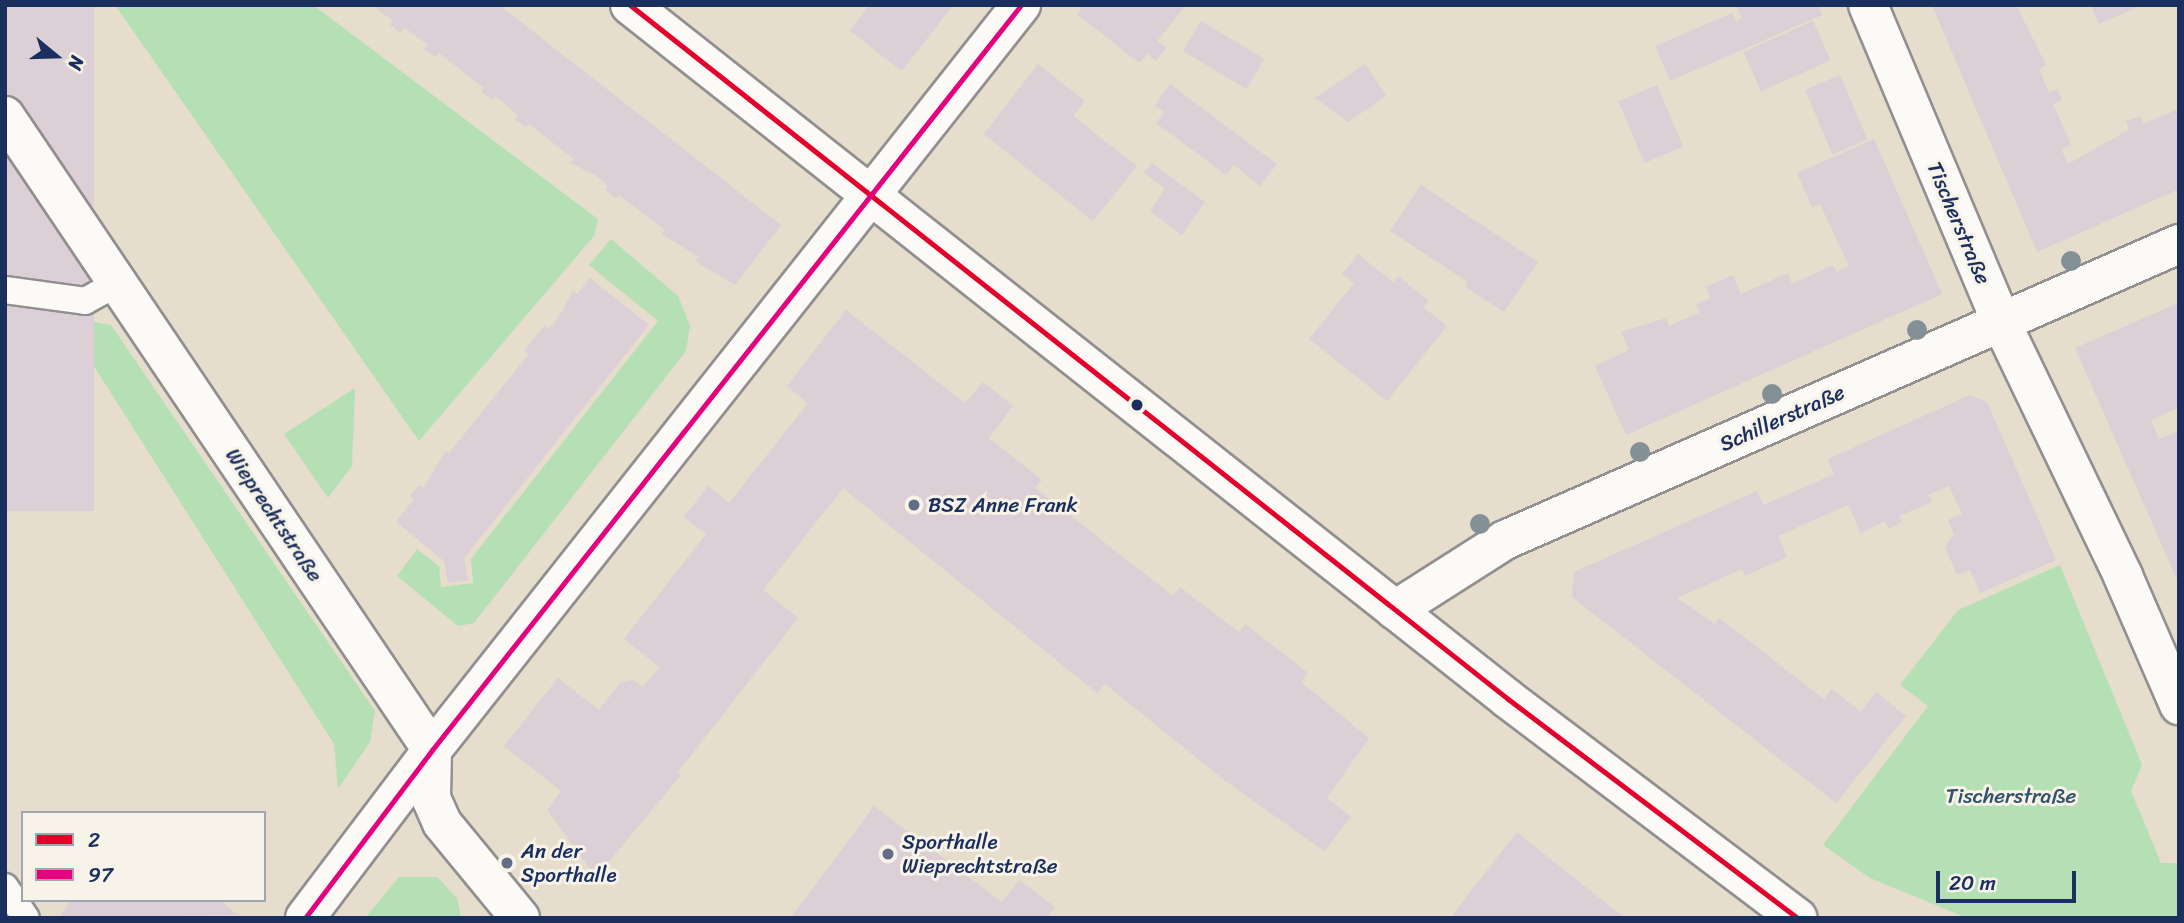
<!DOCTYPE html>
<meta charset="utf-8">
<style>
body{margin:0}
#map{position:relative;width:2184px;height:923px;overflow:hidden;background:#e6ddcc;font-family:Sriracha,sans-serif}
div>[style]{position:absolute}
.green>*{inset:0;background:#b5dfb5}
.building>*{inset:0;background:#dccfd5;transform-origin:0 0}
.roads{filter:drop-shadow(2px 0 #918f8f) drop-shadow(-2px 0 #918f8f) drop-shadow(0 2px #918f8f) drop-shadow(0 -2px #918f8f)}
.service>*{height:26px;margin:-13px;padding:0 13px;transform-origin:13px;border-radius:13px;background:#fbfaf7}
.minor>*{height:38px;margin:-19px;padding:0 19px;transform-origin:19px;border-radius:19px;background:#fbfaf7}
.tertiary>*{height:38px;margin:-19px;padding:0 19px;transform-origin:19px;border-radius:19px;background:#fbfaf7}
.bus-1>*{height:5px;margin:-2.5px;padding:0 2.5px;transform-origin:2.5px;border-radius:2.5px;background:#e4002b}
.bus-2>*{height:5px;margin:-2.5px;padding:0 2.5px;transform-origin:2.5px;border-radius:2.5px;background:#e5007d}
.trees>*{width:20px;height:20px;margin:-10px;border-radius:50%;background:#839197}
.dots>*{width:19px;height:19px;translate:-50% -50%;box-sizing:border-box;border:4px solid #f7f3e8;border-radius:50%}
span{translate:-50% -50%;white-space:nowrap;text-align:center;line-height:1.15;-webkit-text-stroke:6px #f7f3e8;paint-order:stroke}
.street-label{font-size:21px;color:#1b2f5e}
.poi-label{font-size:21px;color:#1b2f5e}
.left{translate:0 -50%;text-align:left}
.park-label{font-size:21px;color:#32536c}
.frame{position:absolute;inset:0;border:7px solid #1b2f5e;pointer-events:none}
.legend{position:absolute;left:21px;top:811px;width:245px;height:91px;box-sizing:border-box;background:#f7f3e8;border:2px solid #9fa5b1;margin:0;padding:9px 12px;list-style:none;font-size:21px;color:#1b2f5e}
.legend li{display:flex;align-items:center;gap:14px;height:35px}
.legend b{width:35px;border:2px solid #9fa5b1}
.north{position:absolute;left:21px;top:21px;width:70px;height:70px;-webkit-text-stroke:5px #f7f3e8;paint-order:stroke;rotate:109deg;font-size:19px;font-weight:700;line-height:28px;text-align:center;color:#1b2f5e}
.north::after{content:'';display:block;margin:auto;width:24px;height:32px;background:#1b2f5e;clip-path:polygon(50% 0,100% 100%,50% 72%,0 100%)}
.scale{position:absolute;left:1936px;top:871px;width:140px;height:32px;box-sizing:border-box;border:4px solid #1b2f5e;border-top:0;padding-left:9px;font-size:21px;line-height:24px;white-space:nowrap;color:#1b2f5e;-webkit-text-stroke:5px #f7f3e8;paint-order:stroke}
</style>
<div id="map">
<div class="green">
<i style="clip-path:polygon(115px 5px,313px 5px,598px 219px,594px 236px,419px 441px)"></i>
<i style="clip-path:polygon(5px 227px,73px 250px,77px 261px,72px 277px,63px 284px,40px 282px)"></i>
<i style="clip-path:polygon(611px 239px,678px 296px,690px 326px,686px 351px,474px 623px,458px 626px,397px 576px,417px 549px,439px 566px,441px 587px,473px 583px,471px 559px,658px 321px,589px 265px)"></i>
<i style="clip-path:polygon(62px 316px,111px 325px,375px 711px,370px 742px,338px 789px,334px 744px)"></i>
<i style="clip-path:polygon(355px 388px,352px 466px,328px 498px,284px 434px)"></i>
<i style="clip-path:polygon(2060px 565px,2142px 765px,2131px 791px,2161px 863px,2179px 863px,2179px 918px,1967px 918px,1870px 878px,1823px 845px,1928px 706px,1900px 685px,1958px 610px)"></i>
<i style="clip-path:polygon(399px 877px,437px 877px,457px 898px,461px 918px,365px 918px)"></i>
</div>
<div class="building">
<i style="left:5px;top:5px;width:89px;height:506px"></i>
<i style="clip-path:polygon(372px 5px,499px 5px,781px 225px,735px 285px,695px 261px,699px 257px,662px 234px,665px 230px,619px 195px,616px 198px,605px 190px,608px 186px,598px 177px,571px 163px,574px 159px,529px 124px,526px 127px,515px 119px,518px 115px,495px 96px,492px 100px,481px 91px,484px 88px,439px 53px,436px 57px,424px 49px,428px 45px,404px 27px,401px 33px,390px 25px,393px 21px)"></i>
<i style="clip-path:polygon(869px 5px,953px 5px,902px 71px,850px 31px)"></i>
<i style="clip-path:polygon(1084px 5px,1186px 5px,1157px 41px,1166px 48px,1156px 61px,1147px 54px,1139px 63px,1077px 14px)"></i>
<i style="clip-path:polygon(1736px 5px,1818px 5px,1822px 15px,1670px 81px,1655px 46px,1732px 13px,1736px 21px,1742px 18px)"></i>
<i style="clip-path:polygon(1932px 5px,2016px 5px,2046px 65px,2039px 69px,2049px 93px,2057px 89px,2062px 100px,2053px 104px,2071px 145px,2061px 149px,2068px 164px,2129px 130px,2126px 121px,2140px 116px,2143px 124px,2179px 109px,2179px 189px,2037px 252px)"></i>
<i style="clip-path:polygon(2091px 5px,2142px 5px,2099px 24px)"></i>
<i style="left:1201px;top:21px;width:74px;height:35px;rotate:31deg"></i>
<i style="left:1813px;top:21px;width:43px;height:76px;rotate:66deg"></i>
<i style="clip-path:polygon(1038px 64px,1085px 101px,1073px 116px,1137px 166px,1093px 221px,984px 134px)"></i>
<i style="clip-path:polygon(1365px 64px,1386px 96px,1348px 122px,1315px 98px)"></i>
<i style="left:1840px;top:75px;width:70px;height:38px;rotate:67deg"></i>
<i style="clip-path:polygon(1170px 84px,1277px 164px,1260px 186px,1234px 165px,1226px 175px,1156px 123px,1164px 112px,1155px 105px)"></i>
<i style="left:1657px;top:85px;width:67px;height:42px;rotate:67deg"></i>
<i style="clip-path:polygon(1874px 139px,1942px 294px,1626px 435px,1595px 366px,1629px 350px,1621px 332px,1666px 318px,1669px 326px,1700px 312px,1696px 304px,1711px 298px,1706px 287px,1733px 275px,1741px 294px,1788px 273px,1792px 284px,1833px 265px,1837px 272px,1849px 266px,1820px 204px,1812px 207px,1797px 173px)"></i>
<i style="clip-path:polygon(1152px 163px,1205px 202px,1182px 235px,1150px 211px,1165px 189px,1144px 173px)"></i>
<i style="clip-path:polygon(1421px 185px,1538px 262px,1504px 312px,1465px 287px,1468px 282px,1390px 231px)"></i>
<i style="clip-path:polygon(1358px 254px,1393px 282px,1398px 276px,1429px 301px,1423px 307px,1447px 326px,1387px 401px,1309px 339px,1354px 283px,1342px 274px)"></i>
<i style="clip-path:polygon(590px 278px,649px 325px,464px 558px,468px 580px,448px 583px,444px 561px,396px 522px,414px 499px,410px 496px,419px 485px,423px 488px,446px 451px,449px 453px,529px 354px,524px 351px,545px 325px,549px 329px,560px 315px,573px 291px,577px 294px)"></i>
<i style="clip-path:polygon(2179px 303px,2179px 407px,2151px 420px,2159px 439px,2179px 431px,2179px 584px,2075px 348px)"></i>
<i style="clip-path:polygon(846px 310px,965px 403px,983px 382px,1013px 406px,989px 438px,1042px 480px,1035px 488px,1173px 596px,1180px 587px,1239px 632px,1245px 624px,1308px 673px,1301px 682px,1369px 738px,1327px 798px,1351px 817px,1324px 851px,1224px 780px,1105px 684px,1097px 693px,843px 488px,763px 590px,798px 618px,678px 772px,681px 775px,596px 877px,547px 810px,561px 791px,504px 746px,558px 678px,599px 710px,621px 682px,633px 680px,643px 687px,659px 667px,624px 639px,706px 534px,684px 517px,708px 486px,729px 503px,808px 403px,787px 386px)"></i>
<i style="clip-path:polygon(1970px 395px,1987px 402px,2056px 560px,1980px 593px,1970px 570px,1957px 575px,1945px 547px,1954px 534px,1948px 520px,1962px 514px,1949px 486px,1928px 495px,1932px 502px,1899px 516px,1902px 522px,1889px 529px,1885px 521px,1861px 533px,1848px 505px,1778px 536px,1787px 557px,1745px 576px,1742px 569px,1677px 598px,1715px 624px,1719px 618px,1824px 699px,1832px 689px,1861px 712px,1876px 692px,1906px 716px,1836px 803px,1572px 597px,1574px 572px,1757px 491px,1764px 505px,1834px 474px,1828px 459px)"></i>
<i style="clip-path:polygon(874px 806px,1002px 902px,1019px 880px,1055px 907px,1047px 918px,791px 918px)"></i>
<i style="clip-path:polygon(1517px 832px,1564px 870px,1625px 918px,1450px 918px)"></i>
<i style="clip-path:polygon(71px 900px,219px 900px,238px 915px,58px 918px)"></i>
</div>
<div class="roads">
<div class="service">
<i style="left:5px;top:290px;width:81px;rotate:7.8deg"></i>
<i style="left:85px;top:301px;width:38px;rotate:-29deg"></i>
<i style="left:5px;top:887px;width:37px;rotate:56deg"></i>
</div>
<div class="minor">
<i style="left:1868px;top:5px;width:344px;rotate:67.2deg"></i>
<i style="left:2001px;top:322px;width:282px;rotate:64.3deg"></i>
<i style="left:2123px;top:576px;width:141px;rotate:66.5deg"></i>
<i style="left:5px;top:116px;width:764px;rotate:56.04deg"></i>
<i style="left:432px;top:750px;width:48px;rotate:91.2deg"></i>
<i style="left:431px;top:798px;width:27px;rotate:66deg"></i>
<i style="left:442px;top:823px;width:123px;rotate:50.6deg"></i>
<i style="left:1395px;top:610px;width:130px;rotate:-32.5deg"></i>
<i style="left:1505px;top:540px;width:736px;rotate:-23.71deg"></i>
<i style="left:305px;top:918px;width:211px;rotate:-52.9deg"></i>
<i style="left:432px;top:750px;width:950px;rotate:-51.67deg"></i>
</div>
<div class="tertiary">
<i style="left:630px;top:5px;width:1119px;rotate:38.32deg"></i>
<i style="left:1508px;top:699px;width:363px;rotate:37.1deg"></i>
</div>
</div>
<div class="bus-1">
<i style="left:630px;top:5px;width:1119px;rotate:38.32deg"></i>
<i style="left:1508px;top:699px;width:363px;rotate:37.1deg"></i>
</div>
<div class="bus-2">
<i style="left:305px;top:918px;width:211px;rotate:-52.9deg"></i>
<i style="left:432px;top:750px;width:950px;rotate:-51.67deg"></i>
</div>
<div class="trees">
<i style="left:2071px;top:261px"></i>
<i style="left:1917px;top:330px"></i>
<i style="left:1772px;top:394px"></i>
<i style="left:1640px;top:452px"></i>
<i style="left:1480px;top:524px"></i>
</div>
<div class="dots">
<i style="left:1137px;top:405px;background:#1b2f5e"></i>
<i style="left:914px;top:505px;background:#626c84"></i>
<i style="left:888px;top:854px;background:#626c84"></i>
<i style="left:507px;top:863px;background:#626c84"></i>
</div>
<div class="street-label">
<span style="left:1959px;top:223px;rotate:67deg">Tischerstraße</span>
<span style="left:1782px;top:418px;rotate:-24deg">Schillerstraße</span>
<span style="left:274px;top:515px;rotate:56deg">Wieprechtstraße</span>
</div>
<div class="poi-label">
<span class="left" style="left:928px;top:505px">BSZ Anne Frank</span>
<span class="left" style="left:902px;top:854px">Sporthalle<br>Wieprechtstraße</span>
<span class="left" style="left:521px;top:863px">An der<br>Sporthalle</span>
</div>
<div class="park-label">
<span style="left:2011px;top:796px">Tischerstraße</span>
</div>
<div class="frame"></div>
<ul class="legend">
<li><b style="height:9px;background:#e4002b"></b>2</li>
<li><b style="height:9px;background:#e5007d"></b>97</li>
</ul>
<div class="north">N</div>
<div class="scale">20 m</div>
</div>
